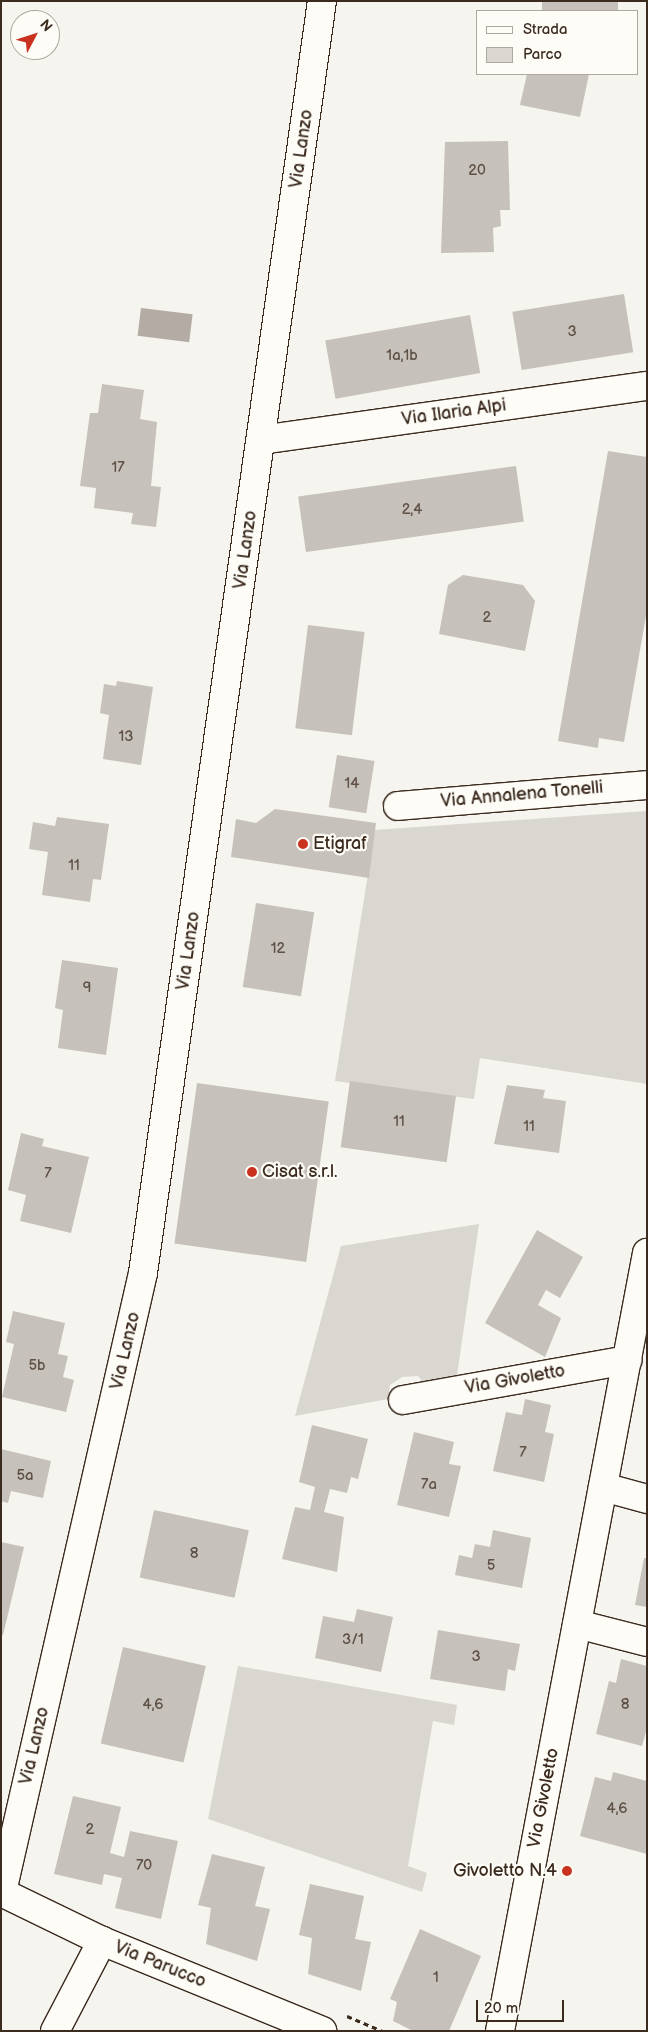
<!DOCTYPE html>
<style>
body{margin:0}
#map{position:relative;width:648px;height:2032px;overflow:hidden;background:#f5f4ee;font-family:"Balsamiq Sans",sans-serif}
div>[style]{position:absolute}
.green>*{inset:0;background:#dad6d0}
.water>*{inset:0;background:#b4aca4;transform-origin:0 0}
.building>*{inset:0;background:#c7c1bb;transform-origin:0 0}
.path>*{height:3px;margin-top:-1.5px;transform-origin:0;background:repeating-linear-gradient(90deg,#3b2a1e 0 5px,transparent 0 9px)}
.roads{filter:drop-shadow(1px 0 #3b2a1e) drop-shadow(-1px 0 #3b2a1e) drop-shadow(0 1px #3b2a1e) drop-shadow(0 -1px #3b2a1e)}
.minor>*{height:28px;margin:-14px;padding:0 14px;transform-origin:14px;border-radius:14px;background:#fdfcf7}
.dots>*{width:14px;height:14px;translate:-50% -50%;box-sizing:border-box;border:2px solid #fdfcf7;border-radius:50%}
span{translate:-50% -50%;white-space:nowrap;text-align:center;line-height:1.15;-webkit-text-stroke:4.5px #fdfcf7;paint-order:stroke}
.number-label{font-size:15px;color:#5e5045}
.number-label span{-webkit-text-stroke-width:0}
.street-label{font-size:18px;color:#3b2a1e}
.poi-label{font-size:18px;color:#3b2a1e}
.left{translate:0 -50%;text-align:left}
.right{translate:-100% -50%;text-align:right}
.frame{position:absolute;inset:0;border:2px solid #3b2a1e;pointer-events:none}
.legend{position:absolute;left:476px;top:10px;width:162px;height:65px;box-sizing:border-box;background:#fdfcf7;border:1px solid #afa8a0;margin:0;padding:6px 9px;list-style:none;font-size:15px;color:#3b2a1e}
.legend li{display:flex;align-items:center;gap:10px;height:25px}
.legend b{width:25px;border:1px solid #afa8a0}
.north{position:absolute;left:10px;top:10px;width:50px;height:50px;box-sizing:border-box;background:#fdfcf7;border:1px solid #afa8a0;border-radius:50%;rotate:50deg;font-size:14px;font-weight:700;line-height:20px;text-align:center;color:#3b2a1e}
.north::after{content:'';display:block;margin:auto;width:18px;height:22px;background:#c8321e;clip-path:polygon(50% 0,100% 100%,50% 72%,0 100%)}
.scale{position:absolute;left:476px;top:2000px;width:88px;height:22px;box-sizing:border-box;border:2px solid #3b2a1e;border-top:0;padding-left:6px;font-size:15px;line-height:18px;white-space:nowrap;color:#3b2a1e;-webkit-text-stroke:4px #fdfcf7;paint-order:stroke}
</style>
<div id="map">
<div class="green">
<i style="clip-path:polygon(647px 811px,647px 1084px,480px 1058px,474px 1099px,335px 1081px,375px 830px)"></i>
<i style="clip-path:polygon(479px 1224px,457px 1375px,423px 1382px,418px 1376px,402px 1377px,390px 1385px,388px 1399px,295px 1416px,341px 1246px)"></i>
<i style="clip-path:polygon(238px 1666px,457px 1705px,454px 1725px,433px 1721px,408px 1866px,427px 1873px,422px 1892px,208px 1819px)"></i>
</div>
<div class="water">
<i style="left:141px;top:308px;width:52px;height:28px;rotate:7deg"></i>
</div>
<div class="building">
<i style="left:542px;top:1px;width:76px;height:10px"></i>
<i style="clip-path:polygon(527px 74px,589px 74px,580px 117px,520px 105px)"></i>
<i style="clip-path:polygon(508px 141px,510px 210px,500px 210px,501px 226px,493px 228px,494px 252px,441px 253px,445px 142px)"></i>
<i style="left:624px;top:294px;width:59px;height:113px;rotate:81deg"></i>
<i style="left:470px;top:315px;width:59px;height:147px;rotate:80deg"></i>
<i style="clip-path:polygon(102px 384px,144px 390px,140px 419px,157px 422px,151px 486px,161px 487px,156px 527px,131px 524px,133px 513px,94px 508px,96px 488px,80px 486px,90px 413px,98px 413px)"></i>
<i style="clip-path:polygon(608px 451px,647px 457px,647px 610px,624px 742px,599px 738px,598px 748px,558px 741px)"></i>
<i style="left:516px;top:466px;width:56px;height:220px;rotate:82deg"></i>
<i style="clip-path:polygon(463px 575px,523px 585px,535px 601px,525px 651px,439px 634px,448px 585px)"></i>
<i style="left:308px;top:625px;width:57px;height:104px;rotate:7deg"></i>
<i style="clip-path:polygon(117px 681px,153px 687px,141px 765px,103px 759px,109px 715px,100px 713px,104px 684px,116px 686px)"></i>
<i style="left:337px;top:755px;width:38px;height:53px;rotate:9deg"></i>
<i style="clip-path:polygon(275px 809px,376px 823px,369px 878px,231px 857px,236px 819px,256px 823px)"></i>
<i style="clip-path:polygon(57px 817px,109px 824px,101px 880px,93px 879px,90px 902px,42px 895px,48px 852px,29px 849px,33px 822px,55px 826px)"></i>
<i style="left:256px;top:903px;width:59px;height:85px;rotate:9deg"></i>
<i style="clip-path:polygon(62px 960px,118px 968px,106px 1055px,58px 1048px,63px 1010px,55px 1008px)"></i>
<i style="left:350px;top:1081px;width:107px;height:67px;rotate:8deg"></i>
<i style="left:197px;top:1083px;width:133px;height:162px;rotate:8deg"></i>
<i style="clip-path:polygon(507px 1085px,545px 1090px,543px 1098px,566px 1101px,559px 1153px,494px 1144px)"></i>
<i style="clip-path:polygon(21px 1133px,44px 1139px,42px 1146px,89px 1157px,71px 1233px,20px 1221px,26px 1195px,8px 1190px)"></i>
<i style="clip-path:polygon(537px 1230px,583px 1257px,560px 1298px,546px 1290px,538px 1305px,561px 1318px,545px 1357px,485px 1323px)"></i>
<i style="clip-path:polygon(13px 1311px,65px 1323px,58px 1354px,68px 1356px,63px 1377px,74px 1380px,66px 1412px,2px 1397px,14px 1344px,6px 1342px)"></i>
<i style="clip-path:polygon(525px 1399px,551px 1405px,545px 1432px,554px 1434px,544px 1482px,493px 1471px,506px 1412px,522px 1415px)"></i>
<i style="clip-path:polygon(312px 1425px,368px 1439px,358px 1479px,351px 1477px,347px 1493px,330px 1489px,324px 1512px,344px 1517px,337px 1572px,282px 1559px,295px 1507px,310px 1510px,315px 1487px,299px 1482px)"></i>
<i style="clip-path:polygon(414px 1432px,454px 1442px,449px 1464px,461px 1466px,449px 1517px,397px 1505px)"></i>
<i style="clip-path:polygon(1px 1449px,51px 1461px,43px 1498px,11px 1491px,8px 1503px,1px 1501px)"></i>
<i style="left:154px;top:1510px;width:97px;height:69px;rotate:12deg"></i>
<i style="clip-path:polygon(493px 1530px,531px 1538px,522px 1588px,455px 1575px,459px 1555px,472px 1558px,475px 1544px,490px 1547px)"></i>
<i style="clip-path:polygon(1px 1542px,24px 1547px,3px 1635px,1px 1634px)"></i>
<i style="clip-path:polygon(644px 1558px,647px 1558px,647px 1607px,635px 1605px)"></i>
<i style="clip-path:polygon(357px 1609px,393px 1617px,381px 1672px,315px 1658px,323px 1616px,354px 1622px)"></i>
<i style="clip-path:polygon(438px 1630px,520px 1644px,515px 1671px,508px 1669px,505px 1691px,430px 1679px)"></i>
<i style="left:123px;top:1647px;width:85px;height:99px;rotate:13deg"></i>
<i style="clip-path:polygon(621px 1659px,647px 1666px,647px 1728px,642px 1746px,596px 1734px,609px 1681px,616px 1683px)"></i>
<i style="clip-path:polygon(613px 1772px,647px 1781px,647px 1854px,580px 1836px,595px 1777px,611px 1781px)"></i>
<i style="clip-path:polygon(73px 1796px,121px 1807px,110px 1853px,124px 1857px,130px 1831px,178px 1841px,161px 1919px,115px 1908px,122px 1878px,104px 1874px,102px 1885px,54px 1874px)"></i>
<i style="clip-path:polygon(212px 1854px,265px 1867px,255px 1906px,270px 1909px,257px 1961px,206px 1944px,211px 1908px,198px 1905px)"></i>
<i style="clip-path:polygon(310px 1884px,364px 1896px,355px 1939px,371px 1942px,361px 1991px,308px 1974px,312px 1938px,299px 1935px)"></i>
<i style="clip-path:polygon(420px 1929px,481px 1956px,449px 2031px,411px 2030px,393px 2021px,397px 2002px,390px 1999px)"></i>
</div>
<div class="path">
<i style="left:347px;top:2016px;width:39px;rotate:23deg"></i>
</div>
<div class="roads">
<div class="minor">
<i style="left:261px;top:440px;width:390px;rotate:-8deg"></i>
<i style="left:398px;top:806px;width:250px;rotate:-4.8deg"></i>
<i style="left:403px;top:1400px;width:228px;rotate:-10.1deg"></i>
<i style="left:603px;top:1487px;width:46px;rotate:15.3deg"></i>
<i style="left:577px;top:1624px;width:72px;rotate:14.4deg"></i>
<i style="left:1px;top:1892px;width:112px;rotate:25.9deg"></i>
<i style="left:102px;top:1941px;width:238px;rotate:22.2deg"></i>
<i style="left:2px;top:1892px;width:635px;rotate:-77.17deg"></i>
<i style="left:143px;top:1273px;width:1285px;rotate:-81.99deg"></i>
<i style="left:55px;top:2031px;width:102px;rotate:-62.4deg"></i>
<i style="left:500px;top:2031px;width:792px;rotate:-79.3deg"></i>
</div>
</div>
<div class="dots">
<i style="left:303px;top:844px;background:#c8321e"></i>
<i style="left:252px;top:1172px;background:#c8321e"></i>
<i style="left:567px;top:1871px;background:#c8321e"></i>
</div>
<div class="number-label">
<span style="left:477px;top:171px">20</span>
<span style="left:572px;top:332px">3</span>
<span style="left:402px;top:356px">1a,1b</span>
<span style="left:118px;top:468px">17</span>
<span style="left:412px;top:510px">2,4</span>
<span style="left:487px;top:618px">2</span>
<span style="left:126px;top:737px">13</span>
<span style="left:352px;top:784px">14</span>
<span style="left:74px;top:866px">11</span>
<span style="left:278px;top:949px">12</span>
<span style="left:87px;top:988px">9</span>
<span style="left:399px;top:1122px">11</span>
<span style="left:529px;top:1127px">11</span>
<span style="left:48px;top:1174px">7</span>
<span style="left:37px;top:1366px">5b</span>
<span style="left:523px;top:1453px">7</span>
<span style="left:25px;top:1476px">5a</span>
<span style="left:429px;top:1485px">7a</span>
<span style="left:194px;top:1554px">8</span>
<span style="left:491px;top:1566px">5</span>
<span style="left:353px;top:1640px">3/1</span>
<span style="left:476px;top:1657px">3</span>
<span style="left:153px;top:1705px">4,6</span>
<span style="left:625px;top:1705px">8</span>
<span style="left:617px;top:1809px">4,6</span>
<span style="left:90px;top:1830px">2</span>
<span style="left:144px;top:1866px">70</span>
<span style="left:436px;top:1978px">1</span>
</div>
<div class="street-label">
<span style="left:302px;top:149px;rotate:-82deg">Via Lanzo</span>
<span style="left:454px;top:413px;rotate:-8deg">Via Ilaria Alpi</span>
<span style="left:246px;top:550px;rotate:-82deg">Via Lanzo</span>
<span style="left:522px;top:795px;rotate:-5deg">Via Annalena Tonelli</span>
<span style="left:189px;top:951px;rotate:-82deg">Via Lanzo</span>
<span style="left:126px;top:1351px;rotate:-77deg">Via Lanzo</span>
<span style="left:515px;top:1380px;rotate:-10deg">Via Givoletto</span>
<span style="left:35px;top:1746px;rotate:-77deg">Via Lanzo</span>
<span style="left:544px;top:1798px;rotate:-79deg">Via Givoletto</span>
<span style="left:160px;top:1965px;rotate:22deg">Via Parucco</span>
</div>
<div class="poi-label">
<span class="left" style="left:313px;top:844px">Etigraf</span>
<span class="left" style="left:262px;top:1172px">Cisat s.r.l.</span>
<span class="right" style="left:557px;top:1871px">Givoletto N.4</span>
</div>
<div class="frame"></div>
<ul class="legend">
<li><b style="height:6px;background:#fdfcf7"></b>Strada</li>
<li><b style="height:14px;background:#dad6d0"></b>Parco</li>
</ul>
<div class="north">N</div>
<div class="scale">20 m</div>
</div>
